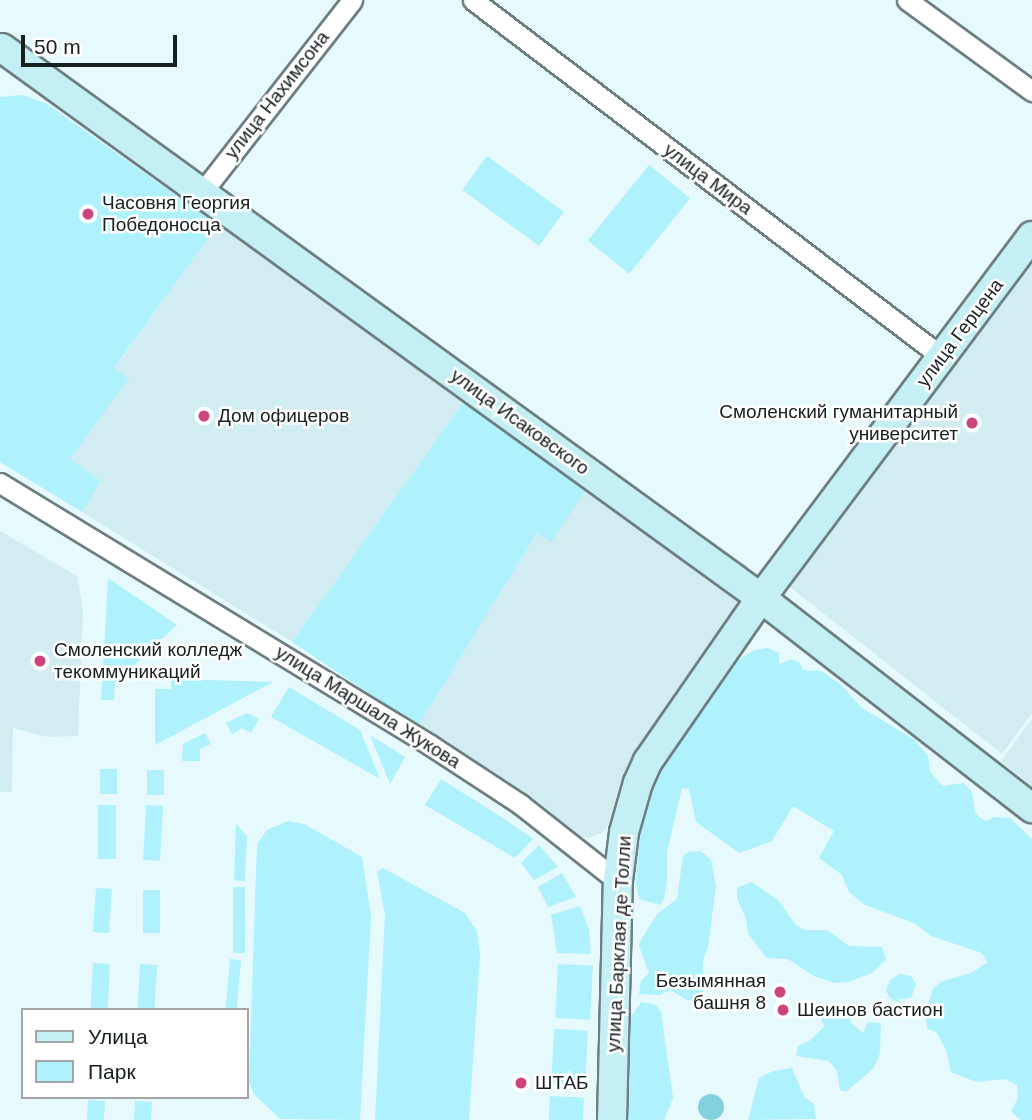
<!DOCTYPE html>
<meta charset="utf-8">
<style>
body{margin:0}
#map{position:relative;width:1032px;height:1120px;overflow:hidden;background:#e6f9fd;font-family:Arial,sans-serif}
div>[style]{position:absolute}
.built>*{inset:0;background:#d1edf2}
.green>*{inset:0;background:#aff1fc;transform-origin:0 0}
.water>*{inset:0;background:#83d1de}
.round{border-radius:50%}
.roads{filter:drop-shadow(2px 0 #6d7e81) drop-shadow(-2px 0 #6d7e81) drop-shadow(0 2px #6d7e81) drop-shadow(0 -2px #6d7e81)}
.street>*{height:19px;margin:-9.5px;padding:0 9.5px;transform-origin:9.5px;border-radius:9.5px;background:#fff}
.secondary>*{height:28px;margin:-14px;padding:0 14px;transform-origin:14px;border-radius:14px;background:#c4eff5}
.dots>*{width:19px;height:19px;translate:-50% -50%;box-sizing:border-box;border:4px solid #fff;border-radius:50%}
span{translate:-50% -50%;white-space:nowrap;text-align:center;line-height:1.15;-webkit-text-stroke:5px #fff;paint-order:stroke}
.street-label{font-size:19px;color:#181f20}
.poi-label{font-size:19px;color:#181f20}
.left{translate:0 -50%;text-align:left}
.right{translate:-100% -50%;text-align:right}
.legend{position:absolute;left:21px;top:1008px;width:228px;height:91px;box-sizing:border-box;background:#fff;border:2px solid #a3a5a6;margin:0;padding:9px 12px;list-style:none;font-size:21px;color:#181f20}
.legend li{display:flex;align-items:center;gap:14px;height:35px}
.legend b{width:35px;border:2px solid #a3a5a6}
.scale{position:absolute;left:21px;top:35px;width:156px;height:32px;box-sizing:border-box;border:4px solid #181f20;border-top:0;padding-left:9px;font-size:21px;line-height:24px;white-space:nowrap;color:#181f20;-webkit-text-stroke:5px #fff;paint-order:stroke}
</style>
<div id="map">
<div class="built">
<i style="clip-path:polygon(218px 225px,465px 400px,292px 642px,82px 512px,101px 481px,70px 459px,128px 378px,114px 369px)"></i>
<i style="clip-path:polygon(1032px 258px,1032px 713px,1002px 754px,790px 587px)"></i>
<i style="clip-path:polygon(588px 487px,734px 592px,737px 601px,737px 611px,627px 777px,609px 823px,603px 832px,592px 837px,581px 837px,571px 831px,418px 726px,537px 533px)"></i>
<i style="clip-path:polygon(0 531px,77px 576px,83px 610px,78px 736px,48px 737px,13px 728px,12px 792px,0 792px)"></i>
<i style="clip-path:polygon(1032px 719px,1032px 786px,1001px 761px)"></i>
</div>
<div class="green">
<i style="clip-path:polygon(23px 95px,47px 104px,218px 225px,114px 368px,129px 378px,70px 459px,101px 481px,82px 512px,0 462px,0 97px)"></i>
<i style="left:487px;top:156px;width:95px;height:42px;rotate:36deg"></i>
<i style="left:649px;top:165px;width:53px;height:97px;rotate:39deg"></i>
<i style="clip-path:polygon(465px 400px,588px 487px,551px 542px,537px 533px,418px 726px,292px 642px)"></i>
<i style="clip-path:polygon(108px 578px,177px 625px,115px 683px,114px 700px,101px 700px)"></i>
<i style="clip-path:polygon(768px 648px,779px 653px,779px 664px,792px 659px,800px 663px,803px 670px,821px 671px,840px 684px,862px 708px,915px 740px,928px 756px,930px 771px,942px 786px,964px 783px,972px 792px,975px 812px,979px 817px,986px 821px,995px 817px,1010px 818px,1032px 839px,1032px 1120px,1021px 1120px,1011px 1111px,1018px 1098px,1017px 1085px,1005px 1079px,976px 1082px,951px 1072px,946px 1050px,937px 1033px,927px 1028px,925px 1015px,933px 989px,940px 982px,971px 973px,987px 963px,982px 953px,931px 936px,914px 923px,865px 905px,849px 892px,842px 875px,819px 858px,834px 831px,793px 806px,772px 841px,739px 853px,696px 822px,689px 789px,682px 788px,667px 852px,667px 880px,664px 899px,660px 905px,639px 899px,636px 883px,638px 856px,643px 815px,655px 779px,736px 661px,755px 650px)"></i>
<i style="clip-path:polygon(171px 679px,273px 682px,155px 745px,155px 689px,171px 689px)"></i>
<i style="clip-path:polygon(289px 687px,360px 730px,380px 779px,271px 717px)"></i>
<i style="clip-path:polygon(247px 713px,259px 719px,251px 733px,242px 728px,232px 734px,226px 723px)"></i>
<i style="clip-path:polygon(205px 733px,211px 744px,200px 749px,200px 761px,182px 761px,183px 744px)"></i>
<i style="clip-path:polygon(370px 735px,405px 757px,390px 784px)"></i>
<i style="left:100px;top:769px;width:17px;height:25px"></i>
<i style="left:147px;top:770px;width:17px;height:25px"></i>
<i style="clip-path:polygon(441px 779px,506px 820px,533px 839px,515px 858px,425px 805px)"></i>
<i style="left:98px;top:805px;width:18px;height:54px"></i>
<i style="left:146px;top:805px;width:17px;height:55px;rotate:3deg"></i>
<i style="clip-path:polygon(288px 821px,304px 824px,362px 857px,371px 916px,360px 1120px,280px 1119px,254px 1094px,249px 1083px,257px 844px,267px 830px)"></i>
<i style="clip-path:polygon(236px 824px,247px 836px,245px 881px,234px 880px)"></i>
<i style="clip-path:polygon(539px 845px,558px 867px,534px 880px,521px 863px)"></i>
<i style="clip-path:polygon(700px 851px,711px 859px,716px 886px,708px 947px,703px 960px,703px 999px,687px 1000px,670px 990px,660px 995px,639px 994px,641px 981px,649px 973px,639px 946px,641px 940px,657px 914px,677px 899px,683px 856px,688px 852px)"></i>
<i style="clip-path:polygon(383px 868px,465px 913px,477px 931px,480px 956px,469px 1120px,375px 1120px,385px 915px,377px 872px)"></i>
<i style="clip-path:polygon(562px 873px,576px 897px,548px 907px,538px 887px)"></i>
<i style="clip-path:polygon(752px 882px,779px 901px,796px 925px,805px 930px,827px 930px,849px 946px,882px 947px,886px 959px,872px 973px,848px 982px,835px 983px,814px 976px,788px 959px,766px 958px,748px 933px,746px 919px,737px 898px,737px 888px)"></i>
<i style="left:233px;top:887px;width:12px;height:66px"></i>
<i style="left:96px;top:888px;width:16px;height:44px;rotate:4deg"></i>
<i style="left:143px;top:890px;width:17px;height:43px"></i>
<i style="clip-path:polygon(580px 906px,589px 929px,591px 954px,557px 953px,551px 915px)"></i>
<i style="left:230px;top:959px;width:11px;height:51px;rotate:5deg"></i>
<i style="left:93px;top:963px;width:17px;height:46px;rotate:3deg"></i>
<i style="left:140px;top:964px;width:17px;height:46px;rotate:3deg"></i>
<i style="left:558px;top:964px;width:35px;height:54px;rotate:3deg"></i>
<i style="clip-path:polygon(900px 974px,911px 976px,916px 984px,911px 998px,899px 999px,900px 1003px,890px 998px,886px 991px,890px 980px)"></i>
<i style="clip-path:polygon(641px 1002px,656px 1005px,661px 1012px,673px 1098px,664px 1120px,625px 1120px,627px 1023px)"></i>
<i style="clip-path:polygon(838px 1004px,847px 1008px,851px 1023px,863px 1033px,868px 1022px,881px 1023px,880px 1053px,874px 1068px,846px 1092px,840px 1090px,837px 1071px,829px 1061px,796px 1056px,798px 1046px,809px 1041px,824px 1027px,821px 1017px,824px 1011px)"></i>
<i style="left:554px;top:1029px;width:34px;height:54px;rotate:3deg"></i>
<i style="clip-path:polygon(792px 1068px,804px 1097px,814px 1104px,816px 1119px,748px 1120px,759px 1078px,773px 1071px)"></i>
<i style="left:550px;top:1096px;width:34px;height:24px;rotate:3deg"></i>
<i style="left:88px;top:1100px;width:17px;height:20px;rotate:3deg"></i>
<i style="left:135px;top:1101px;width:17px;height:19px;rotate:3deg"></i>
</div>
<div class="water">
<i class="round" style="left:698px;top:1094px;width:26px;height:26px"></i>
</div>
<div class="roads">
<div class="street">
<i style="left:473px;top:0;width:589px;rotate:37.28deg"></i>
<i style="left:907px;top:0;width:155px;rotate:36.1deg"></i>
<i style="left:203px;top:191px;width:242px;rotate:-52deg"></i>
<i style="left:0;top:483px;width:504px;rotate:31.35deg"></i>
<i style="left:430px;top:745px;width:108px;rotate:33.2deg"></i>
<i style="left:520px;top:804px;width:125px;rotate:38.2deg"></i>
</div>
<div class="secondary">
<i style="left:2px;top:48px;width:937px;rotate:35.93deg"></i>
<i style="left:761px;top:598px;width:343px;rotate:37.8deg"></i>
<i style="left:612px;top:1120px;width:239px;rotate:-88.6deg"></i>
<i style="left:618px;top:881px;width:49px;rotate:-83deg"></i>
<i style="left:624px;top:832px;width:51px;rotate:-74.1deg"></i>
<i style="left:638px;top:783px;width:24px;rotate:-66deg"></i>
<i style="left:648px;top:761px;width:198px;rotate:-55.3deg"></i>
<i style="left:761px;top:598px;width:452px;rotate:-53.2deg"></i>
</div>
</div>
<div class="dots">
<i style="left:88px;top:214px;background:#cd437c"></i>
<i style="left:204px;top:416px;background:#cd437c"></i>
<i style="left:972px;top:423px;background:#cd437c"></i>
<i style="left:40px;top:661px;background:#cd437c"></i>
<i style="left:780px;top:992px;background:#cd437c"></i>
<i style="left:783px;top:1010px;background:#cd437c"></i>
<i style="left:521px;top:1083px;background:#cd437c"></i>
</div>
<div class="street-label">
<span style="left:277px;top:95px;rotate:-52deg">улица Нахимсона</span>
<span style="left:708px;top:179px;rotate:37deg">улица Мира</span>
<span style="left:960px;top:333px;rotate:-53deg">улица Герцена</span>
<span style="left:520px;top:422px;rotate:36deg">улица Исаковского</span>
<span style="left:368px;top:707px;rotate:32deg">улица Маршала Жукова</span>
<span style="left:619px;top:944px;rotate:-87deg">улица Барклая де Толли</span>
</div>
<div class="poi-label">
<span class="left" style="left:102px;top:214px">Часовня Георгия<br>Победоносца</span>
<span class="right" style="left:958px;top:423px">Смоленский гуманитарный<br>университет</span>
<span class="left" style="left:218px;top:416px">Дом офицеров</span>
<span class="left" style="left:54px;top:661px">Смоленский колледж<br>текоммуникаций</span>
<span class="right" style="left:766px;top:992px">Безымянная<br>башня 8</span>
<span class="left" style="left:797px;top:1010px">Шеинов бастион</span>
<span class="left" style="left:535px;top:1083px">ШТАБ</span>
</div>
<ul class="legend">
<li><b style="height:9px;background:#c4eff5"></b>Улица</li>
<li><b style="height:19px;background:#aff1fc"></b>Парк</li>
</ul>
<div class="scale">50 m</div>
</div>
